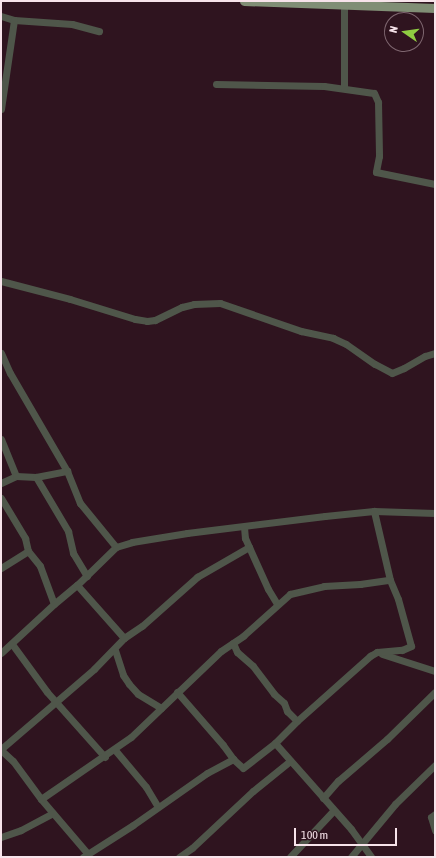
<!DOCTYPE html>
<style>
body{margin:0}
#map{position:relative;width:436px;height:858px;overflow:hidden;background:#2f141f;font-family:"Asap Condensed",sans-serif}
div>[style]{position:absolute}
.minor>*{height:7px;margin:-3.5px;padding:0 3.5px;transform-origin:3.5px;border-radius:3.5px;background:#4f564a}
.major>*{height:9px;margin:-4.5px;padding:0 4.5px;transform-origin:4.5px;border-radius:4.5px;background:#808e75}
span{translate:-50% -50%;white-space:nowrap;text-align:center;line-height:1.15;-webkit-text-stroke:4px #2f141f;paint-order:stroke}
.frame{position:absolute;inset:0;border:2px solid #f7e3ea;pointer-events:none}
.north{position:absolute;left:384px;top:12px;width:40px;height:40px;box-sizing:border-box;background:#2f141f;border:1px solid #7f6770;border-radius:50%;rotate:283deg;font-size:11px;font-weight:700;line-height:16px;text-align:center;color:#f7e3ea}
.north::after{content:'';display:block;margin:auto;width:14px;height:18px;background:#8fcd42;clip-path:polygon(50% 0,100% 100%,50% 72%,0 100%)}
.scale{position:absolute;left:294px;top:828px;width:103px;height:18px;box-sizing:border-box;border:2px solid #f7e3ea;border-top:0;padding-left:5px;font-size:12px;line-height:14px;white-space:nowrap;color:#f7e3ea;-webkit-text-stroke:3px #2f141f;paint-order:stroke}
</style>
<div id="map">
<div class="minor">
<i style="left:1px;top:16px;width:14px;rotate:17deg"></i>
<i style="left:14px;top:20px;width:58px;rotate:3.9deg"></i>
<i style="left:72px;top:24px;width:28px;rotate:15deg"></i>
<i style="left:216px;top:84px;width:108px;rotate:1.1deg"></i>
<i style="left:324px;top:86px;width:50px;rotate:8deg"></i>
<i style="left:374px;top:93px;width:10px;rotate:66deg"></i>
<i style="left:378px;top:102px;width:54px;rotate:88.9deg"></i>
<i style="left:379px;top:156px;width:16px;rotate:101deg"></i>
<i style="left:376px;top:172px;width:60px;rotate:11.5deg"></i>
<i style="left:344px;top:88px;width:83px;rotate:-90deg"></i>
<i style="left:1px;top:109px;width:90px;rotate:-81.7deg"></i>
<i style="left:1px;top:281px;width:71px;rotate:14.6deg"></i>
<i style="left:70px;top:299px;width:68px;rotate:17.1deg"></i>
<i style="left:135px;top:319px;width:12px;rotate:9deg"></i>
<i style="left:147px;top:321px;width:8px;rotate:-7deg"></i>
<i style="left:155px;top:320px;width:30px;rotate:-26deg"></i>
<i style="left:182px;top:307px;width:12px;rotate:-14deg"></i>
<i style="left:194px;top:304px;width:26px;rotate:-2deg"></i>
<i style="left:220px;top:303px;width:86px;rotate:19.1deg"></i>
<i style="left:301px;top:331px;width:33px;rotate:12deg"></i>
<i style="left:333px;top:338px;width:14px;rotate:25deg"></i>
<i style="left:346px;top:344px;width:35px;rotate:35deg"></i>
<i style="left:375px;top:364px;width:19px;rotate:28deg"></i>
<i style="left:392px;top:373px;width:13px;rotate:-23deg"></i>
<i style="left:404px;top:368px;width:24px;rotate:-30deg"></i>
<i style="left:425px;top:356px;width:10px;rotate:-17deg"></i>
<i style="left:1px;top:353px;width:22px;rotate:66deg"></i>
<i style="left:10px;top:373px;width:113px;rotate:59.8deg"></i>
<i style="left:67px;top:471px;width:35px;rotate:68deg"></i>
<i style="left:80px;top:503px;width:57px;rotate:50.7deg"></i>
<i style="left:1px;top:439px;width:40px;rotate:68deg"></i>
<i style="left:36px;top:477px;width:63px;rotate:59.3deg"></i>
<i style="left:68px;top:531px;width:23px;rotate:77deg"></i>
<i style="left:73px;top:553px;width:27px;rotate:59deg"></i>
<i style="left:1px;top:483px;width:17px;rotate:-25deg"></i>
<i style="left:16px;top:476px;width:20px;rotate:3deg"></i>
<i style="left:36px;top:477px;width:32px;rotate:-11deg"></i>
<i style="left:1px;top:498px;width:47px;rotate:59deg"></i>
<i style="left:25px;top:538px;width:13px;rotate:77deg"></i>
<i style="left:28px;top:551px;width:19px;rotate:51deg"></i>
<i style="left:40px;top:566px;width:40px;rotate:69.8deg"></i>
<i style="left:244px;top:527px;width:11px;rotate:85deg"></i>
<i style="left:245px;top:538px;width:10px;rotate:66deg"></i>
<i style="left:249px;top:547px;width:46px;rotate:65.7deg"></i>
<i style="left:268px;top:589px;width:17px;rotate:59deg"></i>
<i style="left:1px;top:568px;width:32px;rotate:-32deg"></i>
<i style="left:77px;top:585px;width:71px;rotate:48.4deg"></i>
<i style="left:233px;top:643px;width:10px;rotate:66deg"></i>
<i style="left:237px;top:652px;width:21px;rotate:41deg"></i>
<i style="left:253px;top:666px;width:35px;rotate:53deg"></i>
<i style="left:274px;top:694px;width:13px;rotate:42deg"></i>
<i style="left:284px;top:703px;width:9px;rotate:69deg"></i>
<i style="left:287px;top:711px;width:14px;rotate:45deg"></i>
<i style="left:12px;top:644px;width:59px;rotate:53.9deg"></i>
<i style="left:47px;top:692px;width:87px;rotate:48.3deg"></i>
<i style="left:115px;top:650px;width:26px;rotate:72deg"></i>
<i style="left:123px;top:675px;width:11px;rotate:56deg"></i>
<i style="left:129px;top:684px;width:13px;rotate:48deg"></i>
<i style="left:138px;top:694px;width:27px;rotate:31deg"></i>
<i style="left:1px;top:653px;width:72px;rotate:-42.8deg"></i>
<i style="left:54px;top:604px;width:30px;rotate:-40deg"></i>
<i style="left:77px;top:585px;width:54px;rotate:-44.3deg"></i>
<i style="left:116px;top:547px;width:17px;rotate:-17deg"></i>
<i style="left:132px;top:542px;width:56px;rotate:-9.3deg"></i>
<i style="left:187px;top:533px;width:139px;rotate:-7deg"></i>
<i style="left:325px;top:516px;width:49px;rotate:-5.8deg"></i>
<i style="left:374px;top:511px;width:61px;rotate:1.9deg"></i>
<i style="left:382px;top:654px;width:56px;rotate:17.8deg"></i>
<i style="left:177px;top:692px;width:70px;rotate:49deg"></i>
<i style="left:223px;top:745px;width:17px;rotate:54deg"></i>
<i style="left:233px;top:759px;width:13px;rotate:42deg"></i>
<i style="left:243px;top:768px;width:41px;rotate:-38deg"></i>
<i style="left:275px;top:743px;width:31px;rotate:-45deg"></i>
<i style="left:297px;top:721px;width:98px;rotate:-41.7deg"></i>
<i style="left:370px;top:656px;width:8px;rotate:-30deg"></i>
<i style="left:377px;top:652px;width:25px;rotate:-5deg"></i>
<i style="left:402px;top:650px;width:10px;rotate:-24deg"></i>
<i style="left:411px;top:646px;width:49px;rotate:-105.5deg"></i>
<i style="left:398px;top:599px;width:21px;rotate:-113deg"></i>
<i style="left:390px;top:580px;width:71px;rotate:-103.1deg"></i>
<i style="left:275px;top:743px;width:115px;rotate:48.5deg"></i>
<i style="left:351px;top:829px;width:34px;rotate:54deg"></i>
<i style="left:1px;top:749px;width:123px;rotate:-40.7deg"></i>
<i style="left:94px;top:669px;width:43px;rotate:-45.9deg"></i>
<i style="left:124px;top:638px;width:22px;rotate:-34deg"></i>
<i style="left:142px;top:626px;width:74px;rotate:-41.7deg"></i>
<i style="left:197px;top:577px;width:60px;rotate:-30deg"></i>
<i style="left:1px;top:750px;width:16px;rotate:43deg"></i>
<i style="left:13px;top:761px;width:47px;rotate:53.6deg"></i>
<i style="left:41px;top:799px;width:72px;rotate:49.5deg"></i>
<i style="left:115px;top:750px;width:48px;rotate:50deg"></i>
<i style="left:146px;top:787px;width:23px;rotate:59deg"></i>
<i style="left:323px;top:798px;width:23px;rotate:-49deg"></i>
<i style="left:338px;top:781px;width:65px;rotate:-40.6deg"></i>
<i style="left:387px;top:739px;width:67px;rotate:-44.4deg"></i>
<i style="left:41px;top:799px;width:109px;rotate:-34.6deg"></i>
<i style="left:131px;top:737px;width:124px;rotate:-43.7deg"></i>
<i style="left:221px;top:651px;width:27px;rotate:-34deg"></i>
<i style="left:243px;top:636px;width:63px;rotate:-41.8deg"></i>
<i style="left:290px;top:594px;width:35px;rotate:-13deg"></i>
<i style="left:324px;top:586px;width:36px;rotate:-3deg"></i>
<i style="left:360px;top:584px;width:30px;rotate:-8deg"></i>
<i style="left:435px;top:814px;width:5px;rotate:143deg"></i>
<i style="left:431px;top:817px;width:14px;rotate:73deg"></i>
<i style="left:1px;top:837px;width:21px;rotate:-19deg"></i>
<i style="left:21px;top:830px;width:36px;rotate:-28deg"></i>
<i style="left:83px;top:857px;width:59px;rotate:-32.6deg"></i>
<i style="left:133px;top:825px;width:90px;rotate:-35.1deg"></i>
<i style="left:207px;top:773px;width:30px;rotate:-28deg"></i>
<i style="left:179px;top:857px;width:16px;rotate:-35deg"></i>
<i style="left:192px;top:848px;width:83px;rotate:-43.1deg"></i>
<i style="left:253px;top:791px;width:48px;rotate:-39deg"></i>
<i style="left:290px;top:857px;width:63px;rotate:-46.9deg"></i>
<i style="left:351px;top:857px;width:69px;rotate:-50.3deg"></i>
<i style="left:395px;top:804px;width:56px;rotate:-44.3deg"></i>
</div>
<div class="major">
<i style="left:244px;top:1px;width:191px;rotate:2.1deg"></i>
</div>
<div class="frame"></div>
<div class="north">N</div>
<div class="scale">100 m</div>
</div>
